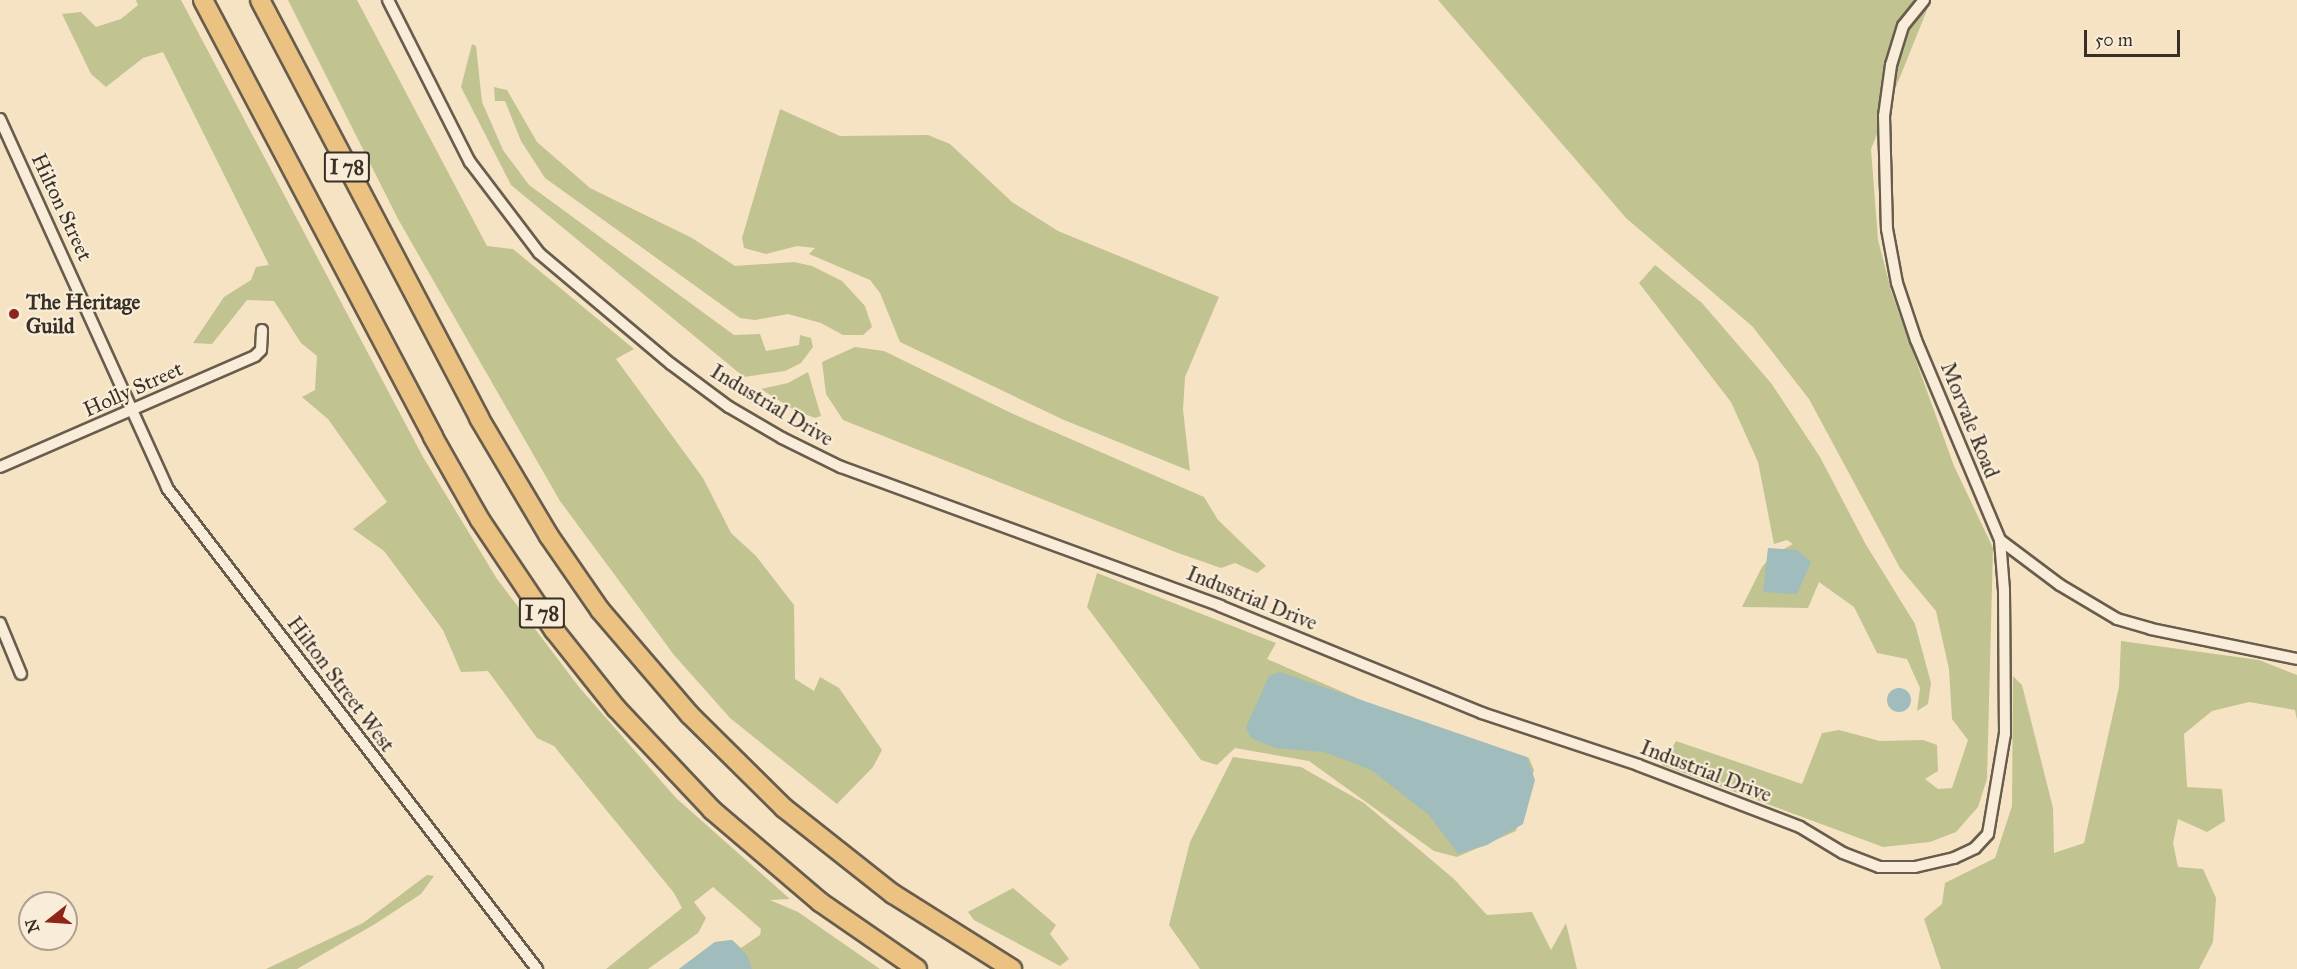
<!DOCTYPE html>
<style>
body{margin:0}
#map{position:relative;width:2297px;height:969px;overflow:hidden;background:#f6e3c4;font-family:"IM FELL Great Primer",serif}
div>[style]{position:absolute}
.green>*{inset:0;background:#c1c391}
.water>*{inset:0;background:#a0bcbd}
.round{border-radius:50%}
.roads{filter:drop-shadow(2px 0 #685d4d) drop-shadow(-2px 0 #685d4d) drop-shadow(0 2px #685d4d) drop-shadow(0 -2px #685d4d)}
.minor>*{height:10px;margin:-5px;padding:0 5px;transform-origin:5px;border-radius:5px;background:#f9edd9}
.motorway>*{height:18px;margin:-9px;padding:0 9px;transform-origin:9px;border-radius:9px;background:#ebc282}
.dots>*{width:16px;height:16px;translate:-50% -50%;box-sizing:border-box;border:3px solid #f9edd9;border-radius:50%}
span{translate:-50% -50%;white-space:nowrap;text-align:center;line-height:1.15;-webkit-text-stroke:4.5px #f9edd9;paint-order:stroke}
.shield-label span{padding:2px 4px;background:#f9edd9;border:2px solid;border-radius:4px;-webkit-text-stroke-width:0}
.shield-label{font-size:20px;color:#393025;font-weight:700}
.street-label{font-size:21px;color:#393025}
.poi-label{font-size:21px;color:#393025;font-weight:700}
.left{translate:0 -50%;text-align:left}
.north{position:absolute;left:18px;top:891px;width:60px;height:60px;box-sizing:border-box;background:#f9edd9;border:2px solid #aca191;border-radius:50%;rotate:253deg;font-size:16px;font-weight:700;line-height:24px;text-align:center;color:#393025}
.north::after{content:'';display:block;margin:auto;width:21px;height:27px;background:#8f2418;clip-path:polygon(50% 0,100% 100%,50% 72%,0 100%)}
.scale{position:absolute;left:2084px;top:30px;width:96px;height:27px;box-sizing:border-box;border:3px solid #393025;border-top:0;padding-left:8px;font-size:18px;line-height:21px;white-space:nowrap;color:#393025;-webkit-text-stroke:4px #f9edd9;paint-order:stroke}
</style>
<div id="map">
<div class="green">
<i style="clip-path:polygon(136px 0,181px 0,423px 457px,497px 579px,579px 687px,676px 798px,790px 899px,770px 900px,798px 912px,880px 969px,679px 969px,715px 942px,732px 940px,741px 948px,760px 935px,761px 929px,713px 887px,694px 902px,706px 918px,698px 933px,648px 969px,606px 969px,682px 908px,674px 893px,554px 746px,537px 738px,488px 671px,461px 672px,443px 630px,384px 551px,353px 529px,387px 502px,328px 419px,302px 397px,315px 390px,317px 356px,301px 343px,274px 301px,247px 300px,212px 344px,193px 343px,224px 297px,251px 280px,256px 267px,269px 265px,163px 52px,143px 58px,106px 87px,91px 74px,62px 14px,81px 12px,96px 27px,121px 19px,138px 5px)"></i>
<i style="clip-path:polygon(288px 0,357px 0,487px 246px,513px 249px,634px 349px,616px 359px,703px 478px,731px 533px,756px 556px,794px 605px,795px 679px,814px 691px,820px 677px,839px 688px,882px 750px,873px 767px,837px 804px,730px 718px,674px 655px,560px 501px,398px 219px)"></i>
<i style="clip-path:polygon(1438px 0,1931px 0,1871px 149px,1878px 240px,1892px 294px,1954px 466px,1993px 548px,1987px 779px,1978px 807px,1956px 832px,1930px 842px,1883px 847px,1662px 765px,1676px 741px,1802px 784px,1822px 733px,1839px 730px,1880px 741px,1923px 740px,1937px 745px,1938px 771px,1925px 779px,1938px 789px,1952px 788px,1968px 740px,1952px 719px,1949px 669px,1936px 611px,1900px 568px,1809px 399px,1752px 326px,1626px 218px)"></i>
<i style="clip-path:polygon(472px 44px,476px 46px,482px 102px,503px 150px,529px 185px,734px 335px,760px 334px,766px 351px,799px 345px,800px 335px,811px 338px,813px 347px,801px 363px,785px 371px,744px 377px,511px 185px,461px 87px)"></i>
<i style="clip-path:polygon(494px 87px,507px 90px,537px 142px,590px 188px,692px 238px,735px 266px,794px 262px,812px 266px,842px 281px,865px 306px,872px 327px,863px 335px,843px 335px,821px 323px,788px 314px,755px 320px,740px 318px,545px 178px,521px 141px,505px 101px,495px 101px)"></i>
<i style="clip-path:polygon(780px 109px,840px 136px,928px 135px,950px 144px,1012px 202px,1058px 231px,1219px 297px,1185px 377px,1183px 410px,1190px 471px,1064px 420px,900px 342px,880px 293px,870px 280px,809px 254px,815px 248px,797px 246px,766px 254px,744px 248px,742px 238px)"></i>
<i style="clip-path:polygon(1655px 265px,1702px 303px,1771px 383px,1820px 457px,1865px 543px,1915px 624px,1931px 683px,1928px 704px,1917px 711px,1920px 688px,1907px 659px,1877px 653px,1854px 607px,1819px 582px,1808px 608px,1742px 607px,1762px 567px,1771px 556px,1793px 544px,1787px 540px,1774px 544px,1758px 462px,1731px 402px,1639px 283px)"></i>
<i style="clip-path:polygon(855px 347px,884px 351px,1011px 413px,1204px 497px,1218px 520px,1266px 566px,1257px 573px,1235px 563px,1221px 568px,1178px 553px,843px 420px,826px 394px,822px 362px)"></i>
<i style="clip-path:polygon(808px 372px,821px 416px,815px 418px,794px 410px,761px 389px,788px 383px)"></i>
<i style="clip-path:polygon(1097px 573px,1276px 643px,1267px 659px,1384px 710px,1529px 758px,1534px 770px,1516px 831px,1457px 857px,1434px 851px,1309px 761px,1235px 748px,1217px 765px,1201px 760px,1087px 607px)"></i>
<i style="clip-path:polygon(2121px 641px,2259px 660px,2297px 675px,2297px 720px,2295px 710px,2249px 702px,2212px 711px,2184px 734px,2187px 787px,2222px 789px,2225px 821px,2207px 832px,2178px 819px,2173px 843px,2178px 867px,2203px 869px,2216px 898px,2213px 942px,2199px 969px,1941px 969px,1924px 919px,1942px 904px,1945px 883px,1995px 858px,2012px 806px,2013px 676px,2022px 685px,2053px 808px,2054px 853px,2084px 843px,2119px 687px)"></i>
<i style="clip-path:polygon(1233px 757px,1301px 767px,1364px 803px,1454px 879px,1487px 915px,1532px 912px,1551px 950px,1566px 923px,1577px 969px,1200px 969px,1169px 925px,1190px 842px)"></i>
<i style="clip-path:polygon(427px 875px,434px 876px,421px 894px,375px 924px,297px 969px,266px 969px,363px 923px)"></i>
<i style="clip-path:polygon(1013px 888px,1056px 925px,1050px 934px,1069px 959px,1060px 966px,974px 920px,968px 912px)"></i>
</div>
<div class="water">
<i style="clip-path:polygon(1768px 548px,1797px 550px,1811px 562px,1797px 594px,1763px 592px)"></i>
<i style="clip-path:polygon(1280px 672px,1527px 757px,1535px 780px,1523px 824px,1487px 845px,1458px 854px,1429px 815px,1371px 770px,1324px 752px,1275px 748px,1251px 738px,1246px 727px,1269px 676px)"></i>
<i class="round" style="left:1887px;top:688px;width:24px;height:24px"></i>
<i style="clip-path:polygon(732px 940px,747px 955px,752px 969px,679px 969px,715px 942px)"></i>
</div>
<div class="roads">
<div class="minor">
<i style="left:388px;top:0;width:182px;rotate:63.2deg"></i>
<i style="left:470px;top:162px;width:114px;rotate:52.8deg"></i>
<i style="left:539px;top:253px;width:172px;rotate:40.1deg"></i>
<i style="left:671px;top:364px;width:72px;rotate:36.6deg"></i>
<i style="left:729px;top:407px;width:61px;rotate:30.3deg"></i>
<i style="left:782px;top:438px;width:66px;rotate:26.2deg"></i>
<i style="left:841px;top:467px;width:404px;rotate:20.1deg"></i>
<i style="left:1220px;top:606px;width:283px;rotate:22.2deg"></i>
<i style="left:1482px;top:713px;width:164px;rotate:18.4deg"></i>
<i style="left:1638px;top:765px;width:173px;rotate:20.9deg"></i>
<i style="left:1800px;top:827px;width:50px;rotate:31.2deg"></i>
<i style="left:1843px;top:853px;width:39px;rotate:21deg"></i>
<i style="left:1879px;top:867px;width:36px"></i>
<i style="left:1915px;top:867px;width:40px;rotate:-13deg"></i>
<i style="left:1954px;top:858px;width:23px;rotate:-25deg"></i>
<i style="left:1975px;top:848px;width:19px;rotate:-47deg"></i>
<i style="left:1988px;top:834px;width:101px;rotate:-80.4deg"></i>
<i style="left:2005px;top:734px;width:144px;rotate:-90.4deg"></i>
<i style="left:2004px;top:590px;width:50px;rotate:-94.6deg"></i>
<i style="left:1924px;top:0;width:33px;rotate:129deg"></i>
<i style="left:1903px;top:26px;width:41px;rotate:107.1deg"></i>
<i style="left:1891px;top:65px;width:51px;rotate:97.8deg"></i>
<i style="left:1884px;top:116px;width:113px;rotate:88.5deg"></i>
<i style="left:1887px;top:229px;width:55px;rotate:79.5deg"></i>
<i style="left:1897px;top:283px;width:60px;rotate:71.6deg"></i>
<i style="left:1916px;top:340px;width:217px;rotate:67.2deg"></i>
<i style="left:2000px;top:540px;width:75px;rotate:36.9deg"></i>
<i style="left:2060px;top:585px;width:66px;rotate:30.8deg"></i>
<i style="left:2117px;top:619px;width:35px;rotate:16deg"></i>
<i style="left:2151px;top:629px;width:149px;rotate:11.6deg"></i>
<i style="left:0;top:119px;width:405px;rotate:65.6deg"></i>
<i style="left:167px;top:488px;width:607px;rotate:52.43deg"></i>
<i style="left:0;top:467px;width:278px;rotate:-23.5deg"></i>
<i style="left:255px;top:356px;width:8px;rotate:-45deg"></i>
<i style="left:261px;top:350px;width:20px;rotate:-87deg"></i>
<i style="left:0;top:623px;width:55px;rotate:67.6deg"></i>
</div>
<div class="motorway">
<i style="left:203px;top:0;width:494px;rotate:62.2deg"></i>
<i style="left:433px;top:437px;width:95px;rotate:60.5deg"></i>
<i style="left:480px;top:520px;width:133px;rotate:56.1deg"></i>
<i style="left:554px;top:630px;width:100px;rotate:51.5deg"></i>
<i style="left:616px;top:708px;width:140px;rotate:46.7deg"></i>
<i style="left:712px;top:810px;width:142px;rotate:40.4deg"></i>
<i style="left:820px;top:902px;width:118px;rotate:34.6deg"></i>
<i style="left:260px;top:0;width:472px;rotate:62.3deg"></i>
<i style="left:479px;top:418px;width:137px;rotate:59.3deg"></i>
<i style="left:549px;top:536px;width:90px;rotate:55.4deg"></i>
<i style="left:600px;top:610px;width:138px;rotate:49.4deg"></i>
<i style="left:690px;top:715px;width:132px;rotate:44.7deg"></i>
<i style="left:784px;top:808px;width:139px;rotate:38.3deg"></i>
<i style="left:893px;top:894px;width:141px;rotate:32.2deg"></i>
</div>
</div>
<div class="dots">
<i style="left:14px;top:314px;background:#8f2418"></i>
</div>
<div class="shield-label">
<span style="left:347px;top:167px">I 78</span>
<span style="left:542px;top:613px">I 78</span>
</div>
<div class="street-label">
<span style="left:62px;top:207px;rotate:65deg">Hilton Street</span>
<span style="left:133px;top:389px;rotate:-24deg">Holly Street</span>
<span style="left:772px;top:405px;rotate:31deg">Industrial Drive</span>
<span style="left:1970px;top:420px;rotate:68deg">Morvale Road</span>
<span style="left:1252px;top:598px;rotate:22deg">Industrial Drive</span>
<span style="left:341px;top:684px;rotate:53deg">Hilton Street West</span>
<span style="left:1706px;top:771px;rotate:21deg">Industrial Drive</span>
</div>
<div class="poi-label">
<span class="left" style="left:26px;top:314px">The Heritage<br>Guild</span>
</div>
<div class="north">N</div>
<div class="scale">50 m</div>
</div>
